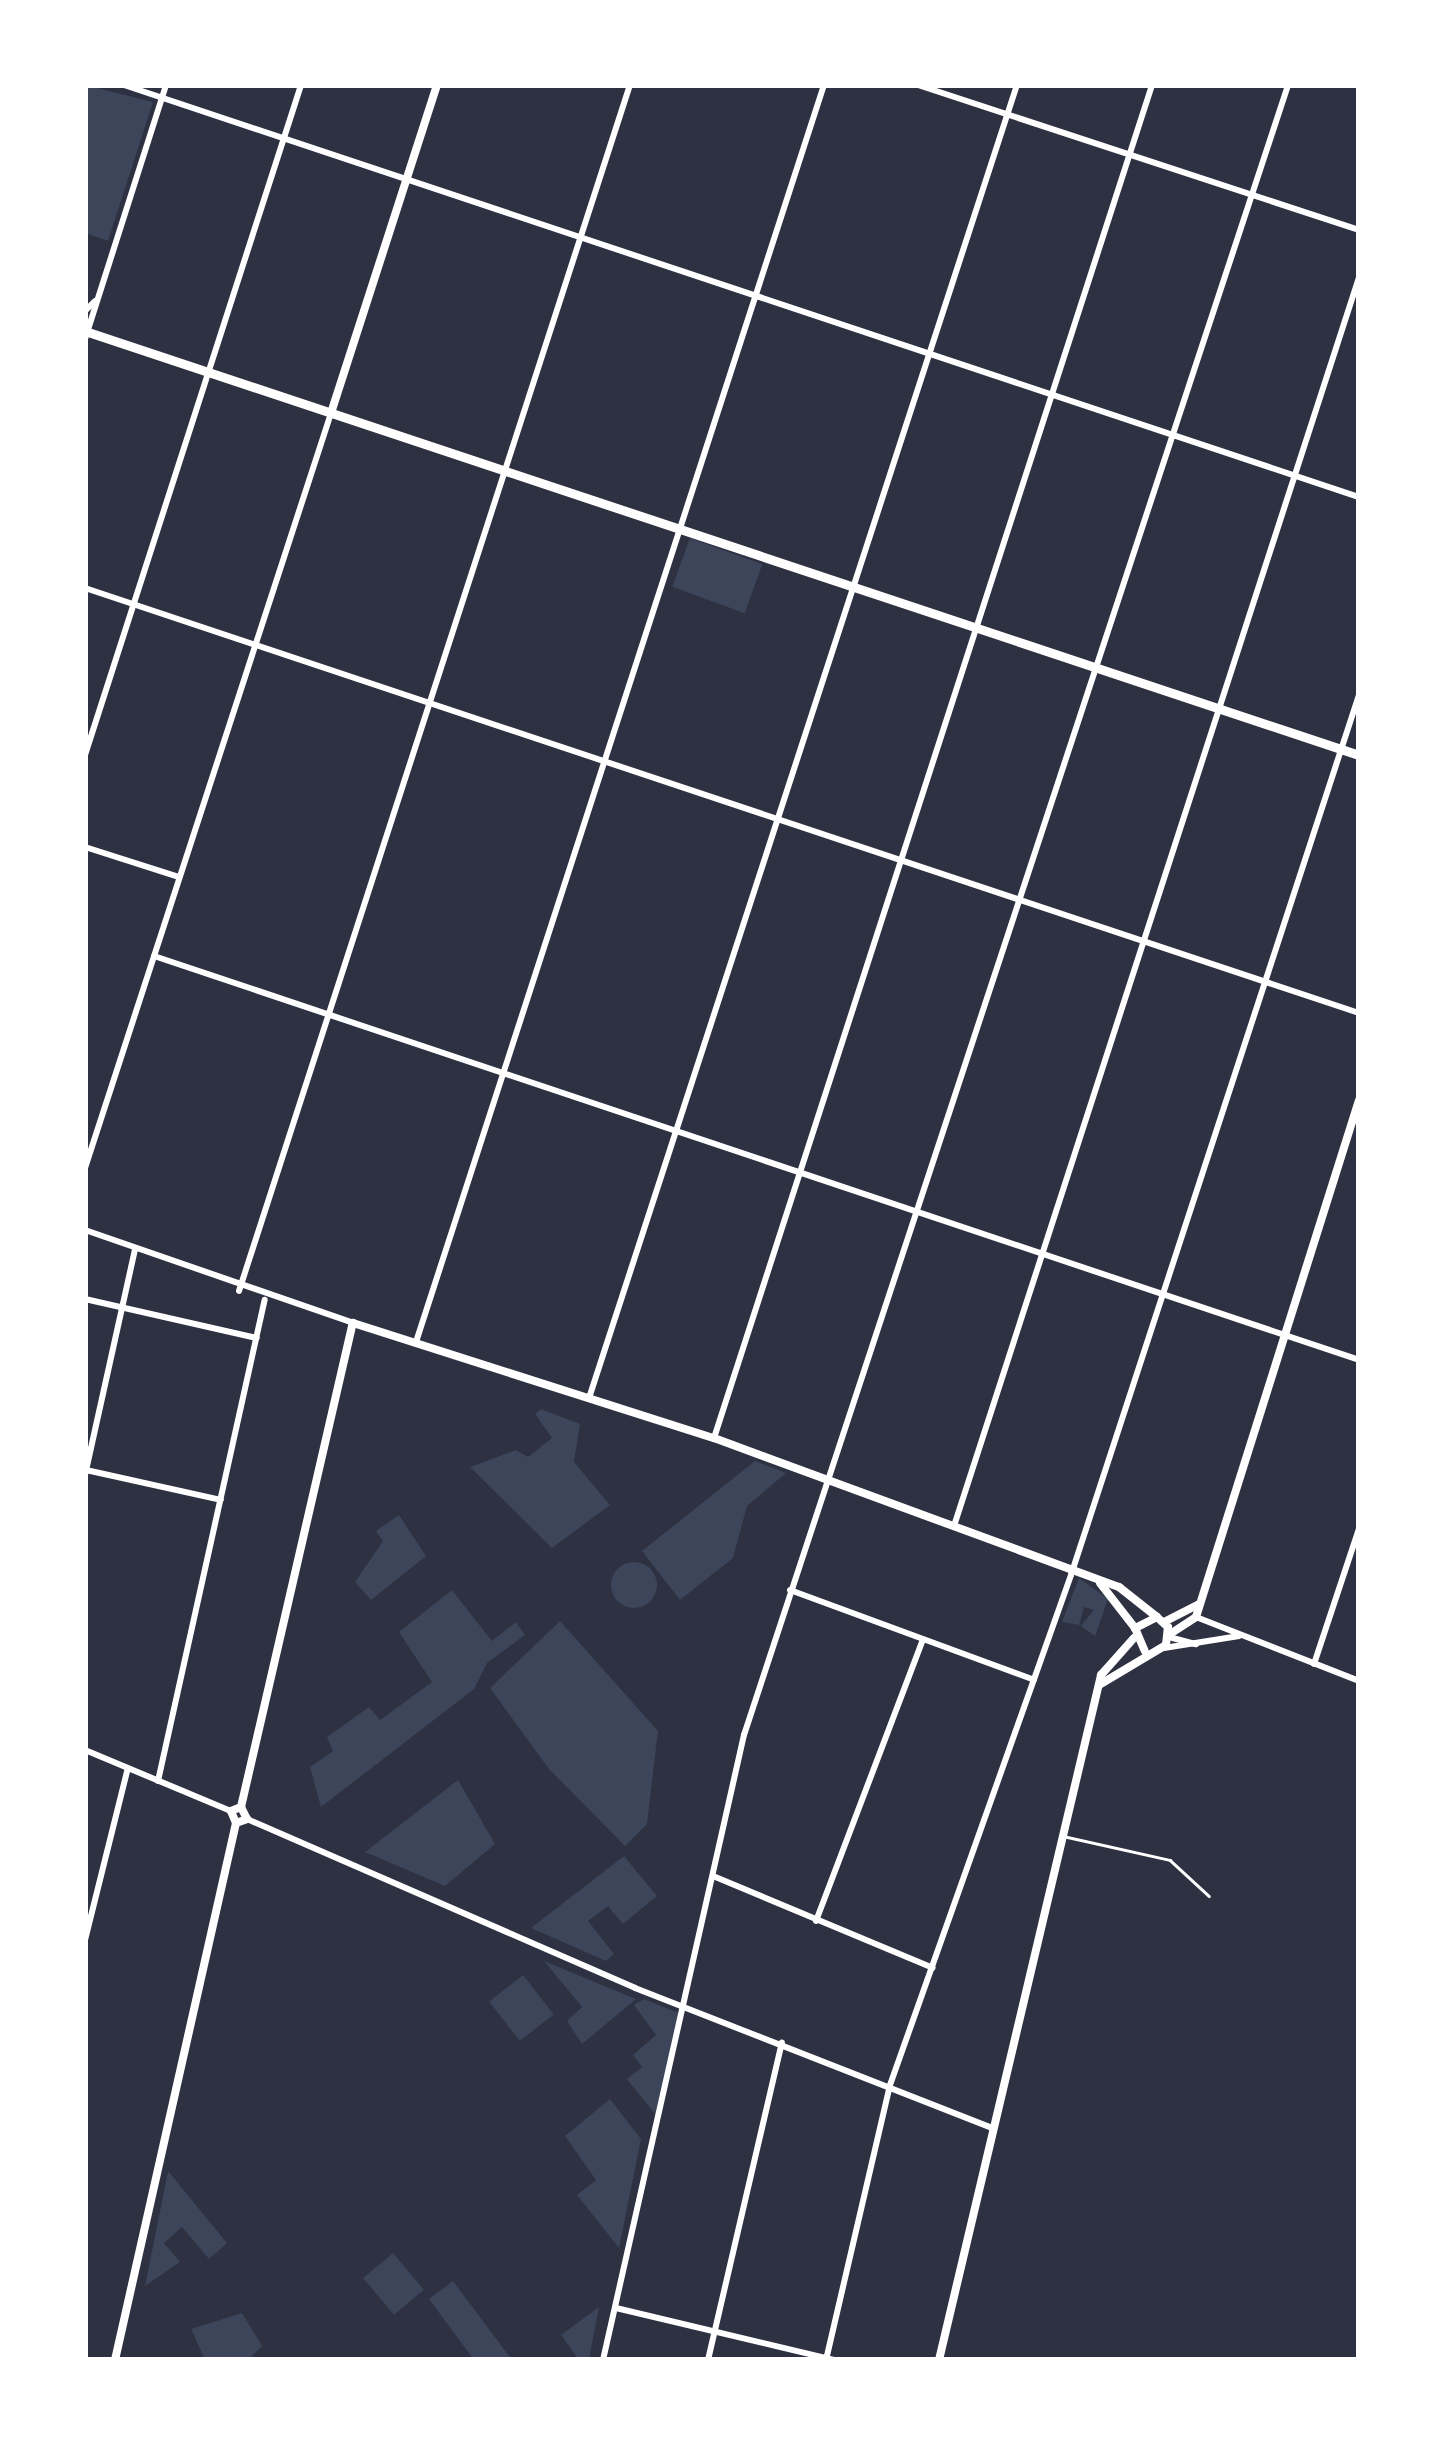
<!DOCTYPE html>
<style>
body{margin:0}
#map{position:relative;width:1444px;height:2445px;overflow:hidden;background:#2d3142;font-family:Cabin,sans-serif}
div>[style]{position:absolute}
.green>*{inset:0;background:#3c4559;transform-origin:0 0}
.round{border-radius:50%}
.service>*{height:2.5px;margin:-1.25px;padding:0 1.25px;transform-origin:1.25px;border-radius:1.25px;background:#fff}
.minor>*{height:6px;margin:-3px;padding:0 3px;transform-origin:3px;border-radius:3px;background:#fff}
.tertiary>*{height:8px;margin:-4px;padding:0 4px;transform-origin:4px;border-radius:4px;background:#fff}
.secondary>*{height:9px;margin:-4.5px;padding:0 4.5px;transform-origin:4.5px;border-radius:4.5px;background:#fff}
span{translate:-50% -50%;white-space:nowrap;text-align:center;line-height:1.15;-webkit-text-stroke:8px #fff;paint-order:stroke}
.frame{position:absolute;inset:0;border:88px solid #fff;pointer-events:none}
</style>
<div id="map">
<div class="green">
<i style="clip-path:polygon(85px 85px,153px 102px,108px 241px,85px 233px)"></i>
<i style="left:690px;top:538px;width:77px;height:52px;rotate:20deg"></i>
<i style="clip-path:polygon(541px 1409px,580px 1424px,574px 1462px,610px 1505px,552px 1548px,470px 1467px,516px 1450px,528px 1457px,552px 1438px,535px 1414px)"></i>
<i style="clip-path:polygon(755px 1461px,786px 1473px,747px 1506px,733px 1558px,680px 1600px,642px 1551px)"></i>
<i style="clip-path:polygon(399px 1515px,426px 1556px,371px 1600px,355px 1582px,383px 1541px,376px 1531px)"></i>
<i class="round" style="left:611px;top:1562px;width:46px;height:46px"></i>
<i style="clip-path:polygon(1079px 1578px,1108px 1599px,1095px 1636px,1081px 1626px,1094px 1610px,1084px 1607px,1079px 1625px,1062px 1622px)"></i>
<i style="clip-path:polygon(452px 1590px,492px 1641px,516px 1622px,525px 1635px,487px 1663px,474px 1689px,321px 1807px,310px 1767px,333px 1751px,327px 1737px,369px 1707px,380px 1720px,432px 1682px,399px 1632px)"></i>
<i style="clip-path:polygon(560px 1621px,658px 1731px,647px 1824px,625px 1846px,549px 1769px,490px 1688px)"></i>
<i style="clip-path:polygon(458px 1780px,495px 1844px,445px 1886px,365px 1852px)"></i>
<i style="clip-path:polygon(624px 1856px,657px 1896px,623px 1924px,608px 1906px,588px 1921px,614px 1954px,606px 1961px,531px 1928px)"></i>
<i style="clip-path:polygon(544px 1961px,636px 1999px,582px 2044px,567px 2021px,582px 2007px)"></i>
<i style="left:523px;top:1975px;width:50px;height:43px;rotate:52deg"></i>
<i style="clip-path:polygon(644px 1999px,679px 2013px,655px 2114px,627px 2079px,642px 2067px,633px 2055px,656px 2035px,634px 2005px)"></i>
<i style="clip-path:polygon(610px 2099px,641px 2139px,619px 2248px,577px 2195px,596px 2180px,565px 2136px)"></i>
<i style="clip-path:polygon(168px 2171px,227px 2243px,209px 2259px,182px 2227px,164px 2243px,180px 2262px,145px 2286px)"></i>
<i style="left:393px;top:2253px;width:48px;height:39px;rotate:50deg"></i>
<i style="clip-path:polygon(453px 2281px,512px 2360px,474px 2360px,429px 2299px)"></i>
<i style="clip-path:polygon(599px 2307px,589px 2360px,579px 2360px,561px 2335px)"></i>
<i style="clip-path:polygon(242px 2313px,262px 2346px,248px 2360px,205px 2360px,191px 2329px)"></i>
</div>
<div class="service">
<i style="left:1063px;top:1836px;width:110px;rotate:12.6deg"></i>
<i style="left:1170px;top:1860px;width:53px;rotate:42.7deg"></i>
</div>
<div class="minor">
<i style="left:124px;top:85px;width:1302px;rotate:18.45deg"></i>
<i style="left:918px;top:85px;width:464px;rotate:18.2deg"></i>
<i style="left:85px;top:311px;width:14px;rotate:-45deg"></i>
<i style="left:85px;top:339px;width:267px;rotate:-72.3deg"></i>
<i style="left:85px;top:588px;width:1343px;rotate:18.45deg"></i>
<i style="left:85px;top:755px;width:704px;rotate:-72.13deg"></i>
<i style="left:85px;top:847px;width:99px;rotate:17.7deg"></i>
<i style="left:154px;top:956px;width:1271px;rotate:18.53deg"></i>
<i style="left:85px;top:1168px;width:794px;rotate:-71.95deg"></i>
<i style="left:85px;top:1230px;width:284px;rotate:19.1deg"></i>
<i style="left:239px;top:1291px;width:1268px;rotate:-72.04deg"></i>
<i style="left:85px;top:1299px;width:176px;rotate:12.8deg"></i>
<i style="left:416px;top:1342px;width:1322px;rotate:-72.02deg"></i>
<i style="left:590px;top:1395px;width:1378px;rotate:-71.95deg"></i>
<i style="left:714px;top:1438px;width:1422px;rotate:-72.06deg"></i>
<i style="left:86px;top:1470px;width:138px;rotate:12.5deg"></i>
<i style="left:85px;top:1475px;width:230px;rotate:-77.5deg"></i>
<i style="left:954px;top:1526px;width:1313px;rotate:-72.03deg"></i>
<i style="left:790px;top:1590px;width:260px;rotate:20.2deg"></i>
<i style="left:1196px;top:1617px;width:175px;rotate:21.4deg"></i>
<i style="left:1169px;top:1637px;width:28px;rotate:15deg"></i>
<i style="left:1164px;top:1648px;width:76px;rotate:-9.1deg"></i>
<i style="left:1314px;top:1664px;width:142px;rotate:-71.6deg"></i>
<i style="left:85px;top:1750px;width:158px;rotate:22.7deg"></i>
<i style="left:158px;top:1781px;width:493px;rotate:-77.5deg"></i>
<i style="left:247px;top:1819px;width:423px;rotate:23.5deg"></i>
<i style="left:635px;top:1988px;width:384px;rotate:21.4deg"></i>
<i style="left:713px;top:1876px;width:238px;rotate:22.7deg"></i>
<i style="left:816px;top:1921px;width:301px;rotate:-69.2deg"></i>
<i style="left:85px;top:1940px;width:177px;rotate:-76deg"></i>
<i style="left:616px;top:2308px;width:225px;rotate:13.4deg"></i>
<i style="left:603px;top:2360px;width:641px;rotate:-77.29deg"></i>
<i style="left:744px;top:1735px;width:1737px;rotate:-71.75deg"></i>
<i style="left:708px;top:2360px;width:326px;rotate:-76.9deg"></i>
<i style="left:826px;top:2360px;width:282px;rotate:-76.9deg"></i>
<i style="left:890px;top:2085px;width:541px;rotate:-70.46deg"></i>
<i style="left:1071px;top:1575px;width:926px;rotate:-71.88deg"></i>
</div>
<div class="tertiary">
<i style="left:331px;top:413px;width:345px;rotate:-72.1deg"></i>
<i style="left:1100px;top:1583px;width:57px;rotate:52.1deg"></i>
<i style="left:1164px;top:1622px;width:39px;rotate:-27deg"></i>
<i style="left:1170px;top:1634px;width:31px;rotate:-33deg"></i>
<i style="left:1196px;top:1617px;width:542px;rotate:-72.5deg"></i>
<i style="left:1099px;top:1685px;width:78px;rotate:-30.8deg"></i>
<i style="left:1166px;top:1645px;width:18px;rotate:-84deg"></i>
<i style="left:1168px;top:1627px;width:15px;rotate:-138deg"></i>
<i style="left:1157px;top:1617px;width:25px;rotate:153deg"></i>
<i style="left:1135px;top:1628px;width:25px;rotate:67deg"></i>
<i style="left:241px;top:1807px;width:497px;rotate:-77deg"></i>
<i style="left:353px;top:1323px;width:379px;rotate:17.7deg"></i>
<i style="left:714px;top:1438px;width:432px;rotate:20.2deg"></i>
<i style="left:1119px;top:1587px;width:48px;rotate:38.3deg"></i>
<i style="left:236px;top:1823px;width:12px;rotate:-20deg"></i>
<i style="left:247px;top:1819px;width:13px;rotate:-117deg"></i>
<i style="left:236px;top:1823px;width:13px;rotate:-113deg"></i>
<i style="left:231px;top:1811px;width:11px;rotate:-22deg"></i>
<i style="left:115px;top:2360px;width:550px;rotate:-77.3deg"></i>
<i style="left:939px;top:2360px;width:704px;rotate:-76.69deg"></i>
<i style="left:1101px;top:1675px;width:50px;rotate:-48.3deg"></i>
</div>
<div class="secondary">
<i style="left:85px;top:331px;width:1343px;rotate:18.41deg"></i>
</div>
<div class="frame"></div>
</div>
